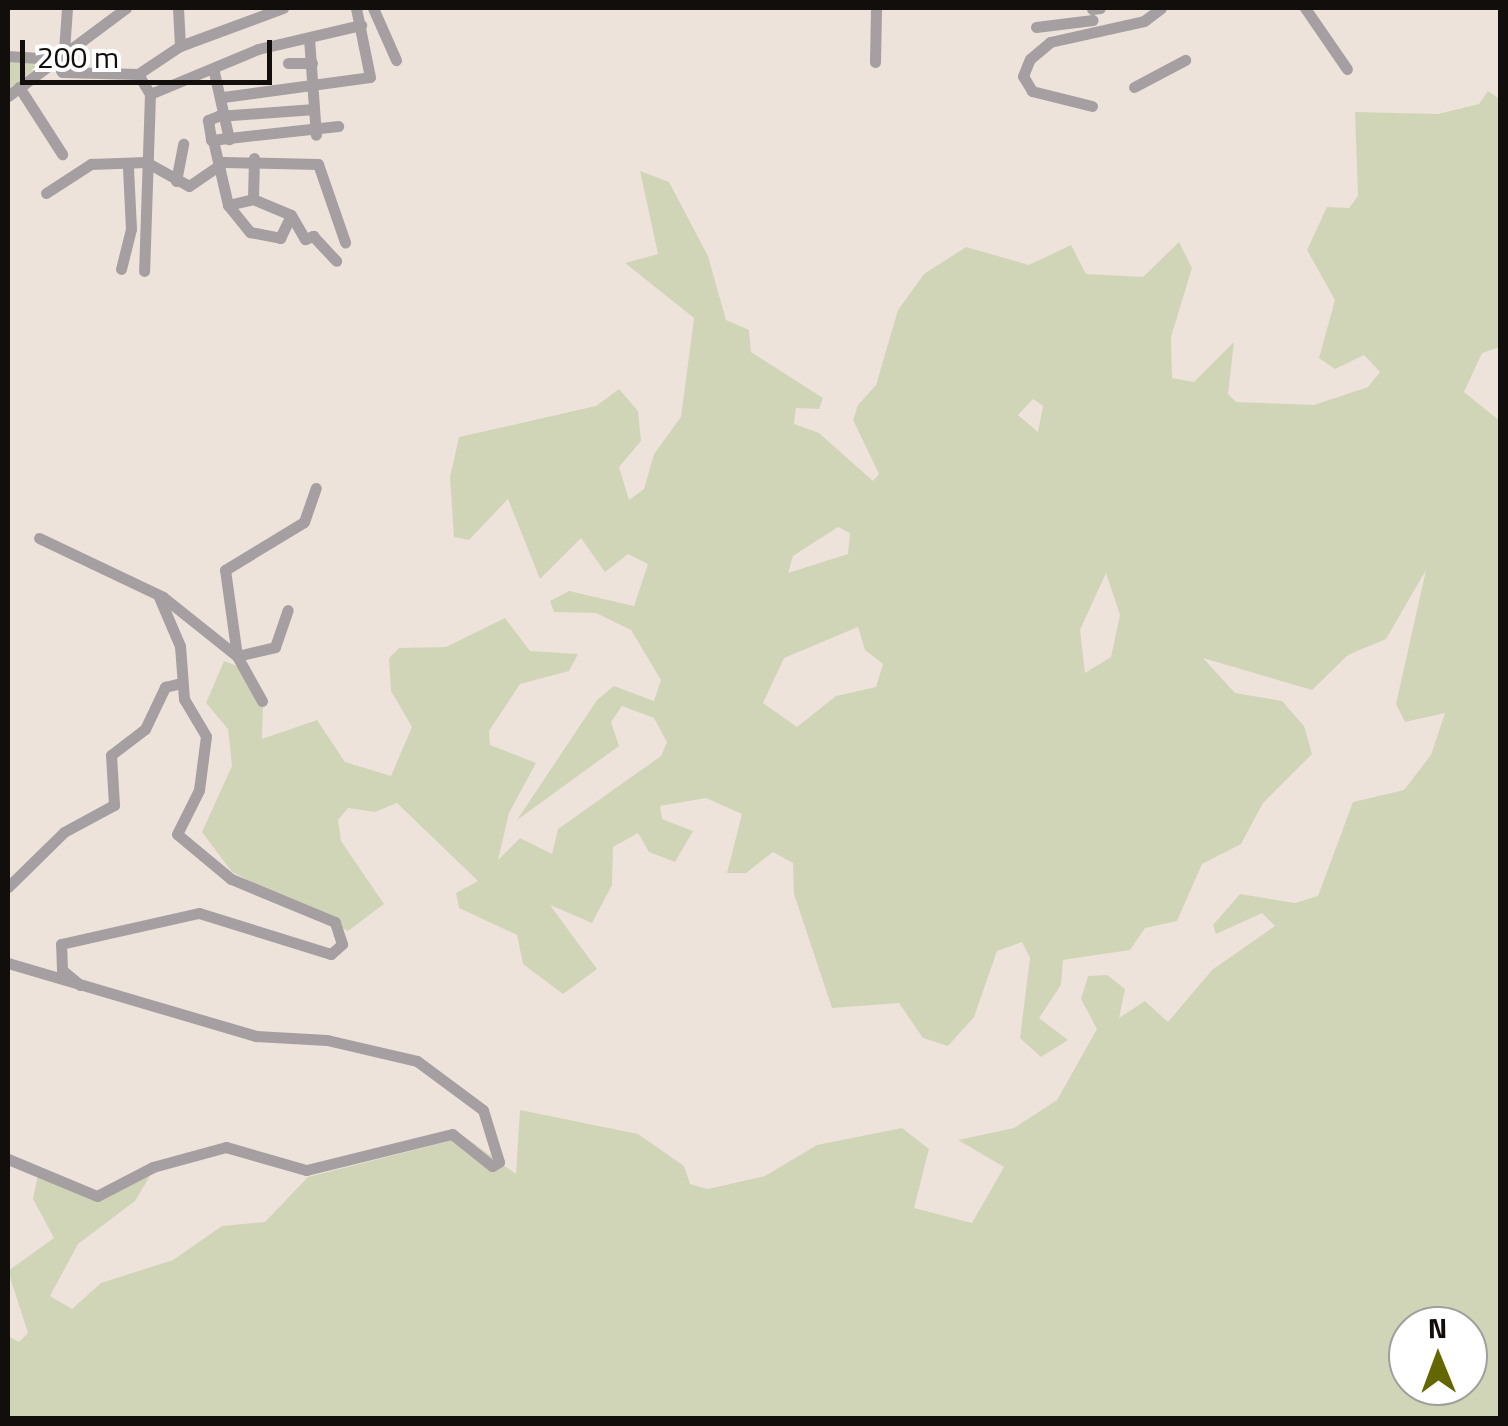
<!DOCTYPE html>
<style>
body{margin:0}
#map{position:relative;width:1508px;height:1426px;overflow:hidden;background:#eee3db;font-family:"Titillium Web",sans-serif}
div>[style]{position:absolute}
.green>*{inset:0;background:#d1d5b7}
.minor>*{height:11px;margin:-5.5px;padding:0 5.5px;transform-origin:5.5px;border-radius:5.5px;background:#a59fa1}
span{translate:-50% -50%;white-space:nowrap;text-align:center;line-height:1.15;-webkit-text-stroke:9px #fff;paint-order:stroke}
.frame{position:absolute;inset:0;border:10px solid #120e0c;pointer-events:none}
.north{position:absolute;left:1388px;top:1306px;width:100px;height:100px;box-sizing:border-box;background:#fff;border:2px solid #a09f9e;border-radius:50%;rotate:359deg;font-size:28px;font-weight:700;line-height:40px;text-align:center;color:#120e0c}
.north::after{content:'';display:block;margin:auto;width:35px;height:45px;background:#646600;clip-path:polygon(50% 0,100% 100%,50% 72%,0 100%)}
.scale{position:absolute;left:20px;top:40px;width:252px;height:45px;box-sizing:border-box;border:5px solid #120e0c;border-top:0;padding-left:12px;font-size:30px;line-height:35px;white-space:nowrap;color:#120e0c;-webkit-text-stroke:8px #fff;paint-order:stroke}
</style>
<div id="map">
<div class="green">
<i style="clip-path:polygon(8px 60px,45px 61px,8px 90px)"></i>
<i style="clip-path:polygon(evenodd,1488px 91px,1500px 99px,1500px 347px,1482px 353px,1464px 392px,1500px 421px,1500px 1418px,8px 1418px,8px 1336px,19px 1342px,28px 1333px,8px 1271px,54px 1238px,33px 1199px,38px 1175px,95px 1192px,150px 1176px,135px 1201px,78px 1244px,50px 1296px,72px 1309px,101px 1283px,173px 1260px,222px 1226px,265px 1222px,308px 1177px,465px 1137px,516px 1174px,520px 1110px,638px 1134px,684px 1166px,690px 1184px,708px 1189px,765px 1176px,817px 1145px,902px 1128px,929px 1149px,914px 1208px,972px 1223px,1004px 1167px,958px 1140px,1014px 1128px,1057px 1100px,1097px 1029px,1081px 999px,1088px 976px,1107px 975px,1125px 989px,1119px 1018px,1145px 1001px,1168px 1022px,1212px 970px,1275px 926px,1262px 913px,1216px 934px,1213px 925px,1240px 894px,1295px 903px,1318px 896px,1353px 802px,1404px 790px,1431px 755px,1445px 713px,1405px 722px,1396px 704px,1426px 570px,1386px 639px,1348px 655px,1312px 690px,1203px 658px,1235px 693px,1282px 701px,1304px 726px,1312px 754px,1263px 803px,1241px 844px,1202px 864px,1177px 921px,1145px 928px,1130px 950px,1063px 960px,1061px 985px,1039px 1018px,1068px 1040px,1041px 1057px,1020px 1038px,1030px 958px,1022px 942px,997px 951px,974px 1017px,948px 1046px,923px 1038px,899px 1003px,832px 1008px,794px 894px,793px 863px,773px 852px,746px 873px,727px 873px,742px 814px,706px 798px,660px 806px,662px 819px,693px 831px,675px 862px,649px 852px,638px 833px,613px 847px,612px 885px,592px 923px,550px 905px,597px 969px,563px 994px,523px 964px,517px 935px,459px 908px,456px 893px,478px 881px,397px 803px,375px 812px,348px 808px,338px 820px,341px 841px,384px 904px,348px 931px,232px 872px,202px 832px,232px 766px,228px 729px,206px 703px,224px 661px,240px 667px,263px 703px,262px 739px,317px 720px,345px 762px,391px 776px,412px 727px,391px 691px,389px 658px,399px 648px,446px 647px,505px 618px,530px 651px,578px 654px,569px 671px,520px 684px,489px 731px,490px 745px,536px 763px,509px 813px,498px 860px,520px 838px,552px 854px,558px 829px,661px 756px,667px 742px,654px 718px,622px 706px,611px 722px,619px 746px,517px 820px,597px 700px,614px 686px,654px 701px,661px 680px,631px 630px,596px 613px,554px 612px,550px 601px,569px 591px,634px 606px,648px 564px,628px 554px,605px 572px,581px 538px,540px 579px,508px 499px,469px 540px,454px 537px,450px 477px,459px 437px,596px 406px,619px 389px,638px 411px,641px 441px,619px 467px,629px 500px,644px 489px,654px 454px,681px 417px,694px 318px,625px 263px,658px 254px,640px 171px,669px 182px,708px 256px,726px 320px,749px 330px,751px 352px,823px 398px,819px 409px,796px 408px,794px 424px,819px 433px,873px 481px,879px 474px,853px 420px,858px 405px,876px 385px,898px 310px,924px 274px,966px 247px,1029px 265px,1071px 245px,1086px 274px,1143px 277px,1179px 242px,1192px 268px,1171px 337px,1172px 378px,1194px 382px,1234px 342px,1228px 394px,1236px 402px,1314px 405px,1368px 387px,1380px 372px,1364px 355px,1335px 369px,1319px 358px,1335px 300px,1307px 250px,1327px 207px,1349px 208px,1358px 196px,1355px 112px,1438px 114px,1479px 104px,1488px 91px,1033px 399px,1043px 406px,1038px 432px,1018px 415px,1033px 399px,1488px 91px,838px 527px,850px 533px,848px 554px,788px 573px,793px 556px,838px 527px,1488px 91px,1106px 573px,1120px 615px,1111px 657px,1085px 673px,1080px 630px,1106px 573px,1488px 91px,858px 627px,865px 650px,883px 664px,876px 687px,836px 696px,797px 727px,763px 703px,784px 658px,858px 627px,1488px 91px,1408px 1326px,1468px 1326px,1468px 1386px,1408px 1386px,1408px 1326px)"></i>
</div>
<div class="minor">
<i style="left:178px;top:8px;width:38px;rotate:87deg"></i>
<i style="left:373px;top:8px;width:57px;rotate:66.1deg"></i>
<i style="left:1305px;top:8px;width:74px;rotate:55.5deg"></i>
<i style="left:1092px;top:9px;width:8px;rotate:-7deg"></i>
<i style="left:1036px;top:27px;width:57px;rotate:-7deg"></i>
<i style="left:309px;top:38px;width:97px;rotate:85.9deg"></i>
<i style="left:64px;top:51px;width:43px;rotate:-86deg"></i>
<i style="left:8px;top:56px;width:46px;rotate:3.7deg"></i>
<i style="left:54px;top:59px;width:15px;rotate:58deg"></i>
<i style="left:62px;top:72px;width:76px;rotate:1.5deg"></i>
<i style="left:138px;top:74px;width:50px;rotate:-33.7deg"></i>
<i style="left:180px;top:46px;width:110px;rotate:-20.3deg"></i>
<i style="left:875px;top:62px;width:54px;rotate:-88.9deg"></i>
<i style="left:288px;top:63px;width:24px"></i>
<i style="left:214px;top:72px;width:69px;rotate:77.4deg"></i>
<i style="left:138px;top:74px;width:23px;rotate:59deg"></i>
<i style="left:150px;top:94px;width:177px;rotate:91.9deg"></i>
<i style="left:19px;top:87px;width:80px;rotate:57.3deg"></i>
<i style="left:1134px;top:87px;width:58px;rotate:-27.9deg"></i>
<i style="left:150px;top:94px;width:117px;rotate:-22.6deg"></i>
<i style="left:258px;top:49px;width:106px;rotate:-13.1deg"></i>
<i style="left:8px;top:96px;width:147px;rotate:-36.7deg"></i>
<i style="left:223px;top:97px;width:148px;rotate:-7.7deg"></i>
<i style="left:370px;top:77px;width:70px;rotate:-101.5deg"></i>
<i style="left:1092px;top:106px;width:62px;rotate:-166deg"></i>
<i style="left:1032px;top:91px;width:17px;rotate:-121deg"></i>
<i style="left:1023px;top:76px;width:18px;rotate:-68deg"></i>
<i style="left:1030px;top:59px;width:26px;rotate:-40deg"></i>
<i style="left:1050px;top:42px;width:96px;rotate:-12.6deg"></i>
<i style="left:1144px;top:21px;width:21px;rotate:-37deg"></i>
<i style="left:314px;top:109px;width:96px;rotate:175.8deg"></i>
<i style="left:218px;top:116px;width:11px;rotate:158deg"></i>
<i style="left:208px;top:120px;width:20px;rotate:81deg"></i>
<i style="left:211px;top:140px;width:128px;rotate:-6.3deg"></i>
<i style="left:213px;top:140px;width:67px;rotate:77deg"></i>
<i style="left:228px;top:205px;width:35px;rotate:51deg"></i>
<i style="left:250px;top:232px;width:31px;rotate:11deg"></i>
<i style="left:280px;top:238px;width:25px;rotate:-64deg"></i>
<i style="left:176px;top:181px;width:38px;rotate:-79deg"></i>
<i style="left:46px;top:193px;width:54px;rotate:-32.8deg"></i>
<i style="left:91px;top:164px;width:55px;rotate:-2.1deg"></i>
<i style="left:146px;top:162px;width:49px;rotate:29.2deg"></i>
<i style="left:189px;top:186px;width:42px;rotate:-34.4deg"></i>
<i style="left:224px;top:162px;width:94px;rotate:1.2deg"></i>
<i style="left:318px;top:164px;width:83px;rotate:70.9deg"></i>
<i style="left:253px;top:199px;width:41px;rotate:-88.6deg"></i>
<i style="left:228px;top:205px;width:26px;rotate:-13deg"></i>
<i style="left:253px;top:199px;width:41px;rotate:22.8deg"></i>
<i style="left:291px;top:215px;width:28px;rotate:60deg"></i>
<i style="left:305px;top:239px;width:9px;rotate:-21deg"></i>
<i style="left:313px;top:236px;width:34px;rotate:47deg"></i>
<i style="left:121px;top:269px;width:41px;rotate:-76deg"></i>
<i style="left:131px;top:229px;width:62px;rotate:-92.8deg"></i>
<i style="left:39px;top:538px;width:137px;rotate:25.4deg"></i>
<i style="left:163px;top:597px;width:95px;rotate:38.6deg"></i>
<i style="left:237px;top:656px;width:39px;rotate:-13deg"></i>
<i style="left:275px;top:647px;width:39px;rotate:-71deg"></i>
<i style="left:262px;top:701px;width:51px;rotate:-119.1deg"></i>
<i style="left:237px;top:656px;width:87px;rotate:-97.9deg"></i>
<i style="left:225px;top:570px;width:92px;rotate:-31.3deg"></i>
<i style="left:304px;top:522px;width:36px;rotate:-71deg"></i>
<i style="left:8px;top:887px;width:78px;rotate:-44.5deg"></i>
<i style="left:64px;top:832px;width:57px;rotate:-28.4deg"></i>
<i style="left:114px;top:805px;width:50px;rotate:-93.4deg"></i>
<i style="left:111px;top:755px;width:43px;rotate:-37.4deg"></i>
<i style="left:145px;top:729px;width:47px;rotate:-64.5deg"></i>
<i style="left:165px;top:687px;width:16px;rotate:-14deg"></i>
<i style="left:8px;top:963px;width:259px;rotate:16.4deg"></i>
<i style="left:256px;top:1036px;width:71px;rotate:3.2deg"></i>
<i style="left:327px;top:1040px;width:92px;rotate:13.1deg"></i>
<i style="left:417px;top:1061px;width:82px;rotate:36.6deg"></i>
<i style="left:483px;top:1110px;width:54px;rotate:72.9deg"></i>
<i style="left:499px;top:1162px;width:8px;rotate:150deg"></i>
<i style="left:492px;top:1166px;width:51px;rotate:-141.3deg"></i>
<i style="left:452px;top:1134px;width:150px;rotate:166.1deg"></i>
<i style="left:306px;top:1170px;width:83px;rotate:-164deg"></i>
<i style="left:226px;top:1147px;width:76px;rotate:164.7deg"></i>
<i style="left:153px;top:1167px;width:63px;rotate:152.6deg"></i>
<i style="left:97px;top:1196px;width:96px;rotate:-157.4deg"></i>
<i style="left:80px;top:985px;width:23px;rotate:-140deg"></i>
<i style="left:62px;top:970px;width:26px;rotate:-92deg"></i>
<i style="left:61px;top:944px;width:141px;rotate:-12.7deg"></i>
<i style="left:199px;top:913px;width:138px;rotate:17.3deg"></i>
<i style="left:331px;top:954px;width:15px;rotate:-42deg"></i>
<i style="left:342px;top:944px;width:23px;rotate:-108deg"></i>
<i style="left:335px;top:922px;width:113px;rotate:-157.5deg"></i>
<i style="left:231px;top:879px;width:70px;rotate:-140.2deg"></i>
<i style="left:177px;top:834px;width:49px;rotate:-63.4deg"></i>
<i style="left:199px;top:790px;width:54px;rotate:-82.6deg"></i>
<i style="left:206px;top:736px;width:43px;rotate:-120.7deg"></i>
<i style="left:184px;top:699px;width:53px;rotate:-94.3deg"></i>
<i style="left:180px;top:646px;width:53px;rotate:-113.2deg"></i>
</div>
<div class="frame"></div>
<div class="north">N</div>
<div class="scale">200 m</div>
</div>
